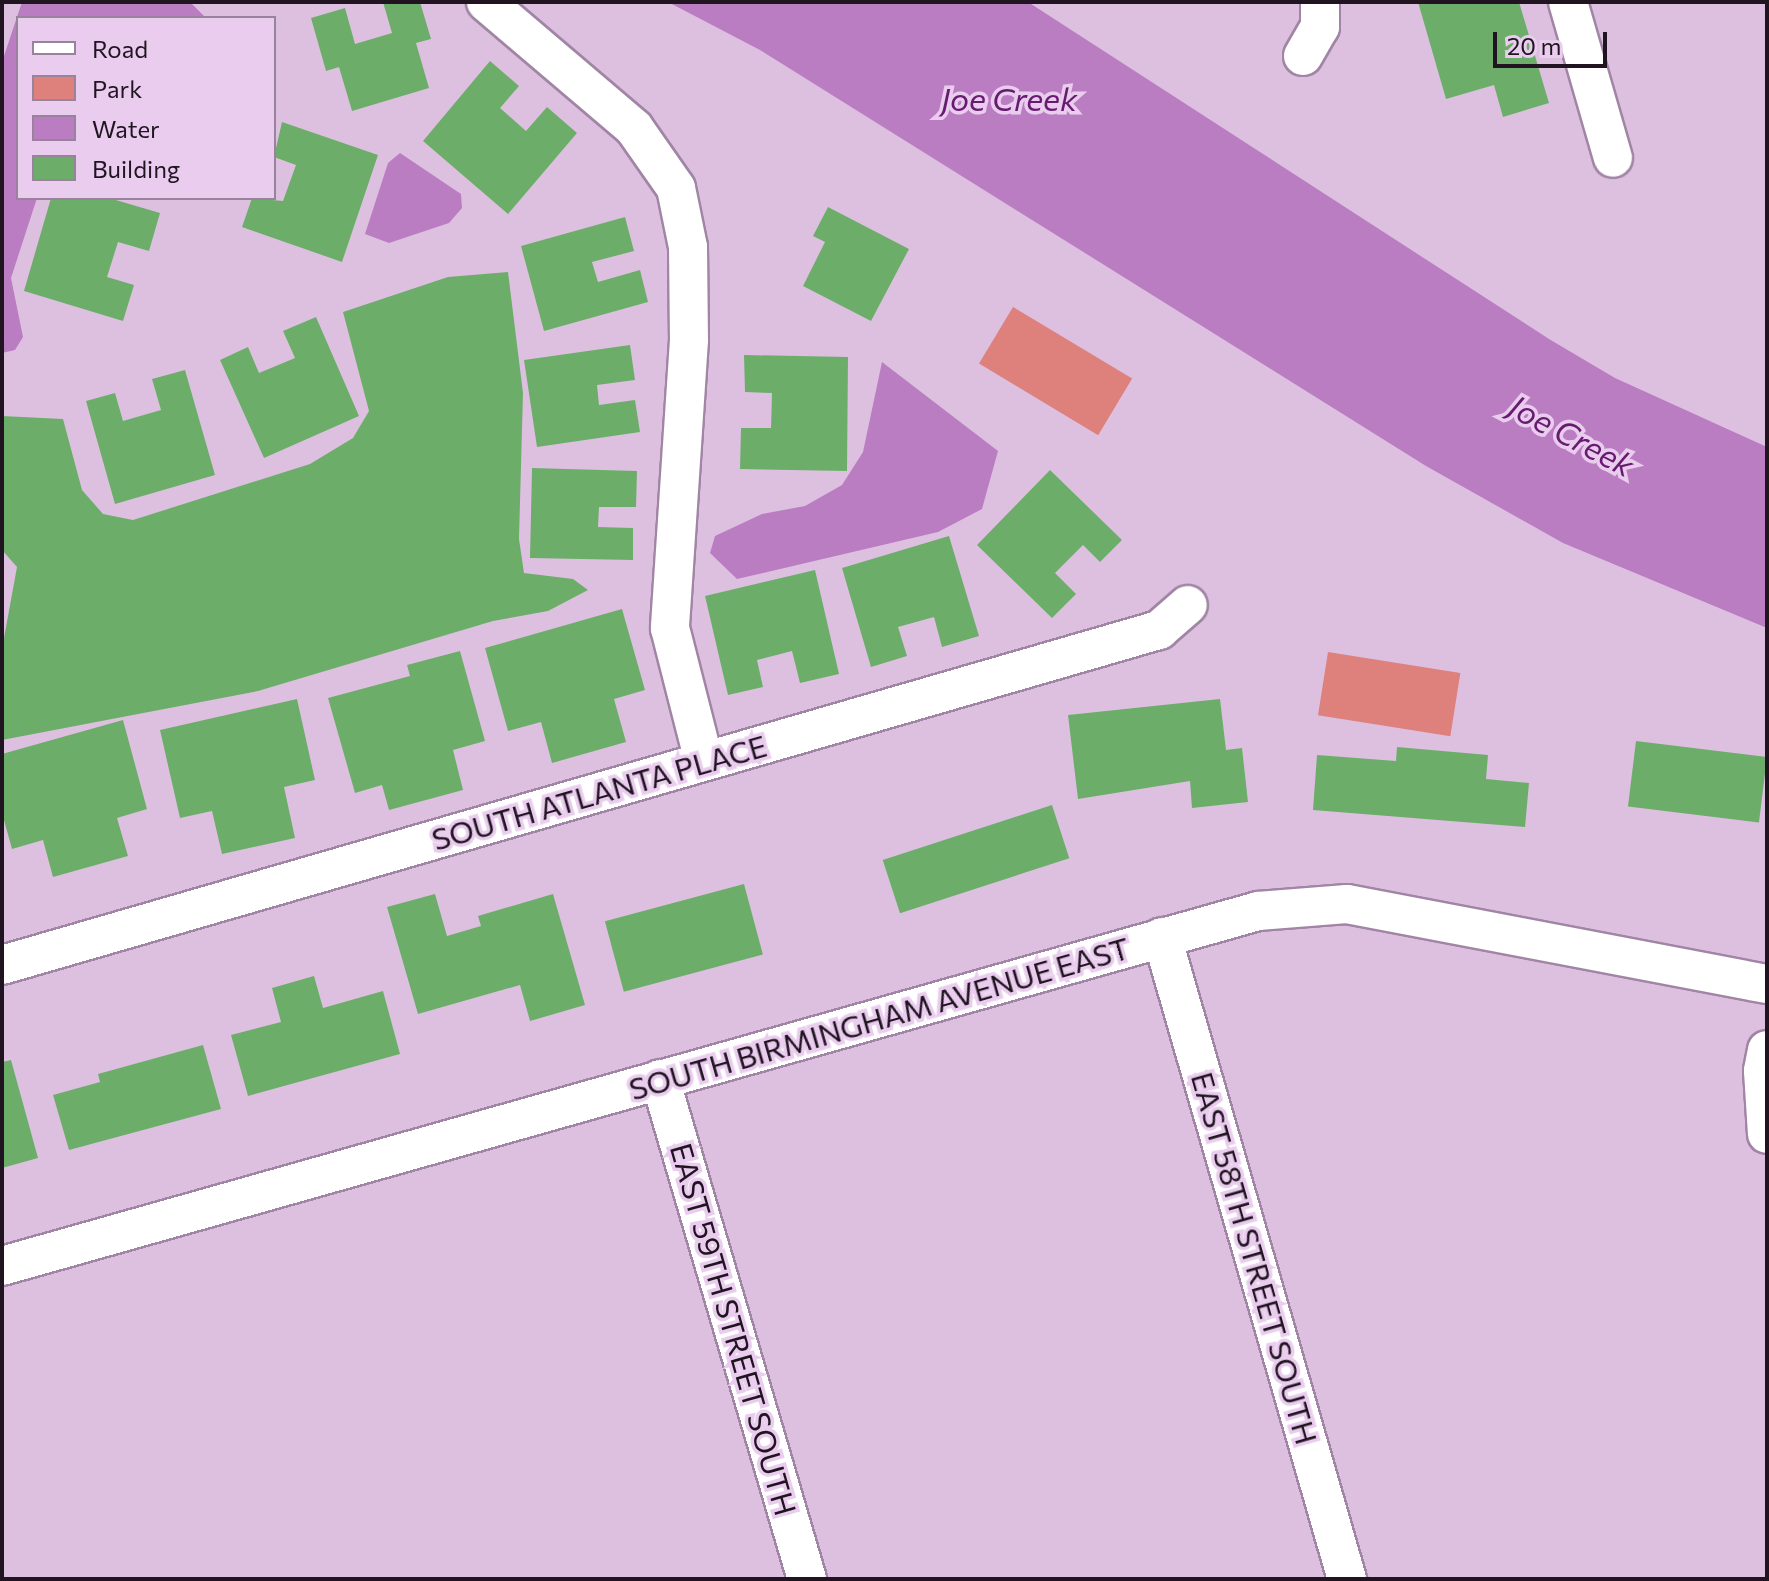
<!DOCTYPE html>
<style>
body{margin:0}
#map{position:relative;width:1769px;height:1581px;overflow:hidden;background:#ddc0e0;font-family:Commissioner,sans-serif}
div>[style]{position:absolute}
.green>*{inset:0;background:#de807c;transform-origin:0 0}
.water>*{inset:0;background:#ba7dc2}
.building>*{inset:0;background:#6cae69;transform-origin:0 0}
.roads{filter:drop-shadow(2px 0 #a185a4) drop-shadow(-2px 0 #a185a4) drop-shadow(0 2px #a185a4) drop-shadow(0 -2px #a185a4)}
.minor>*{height:38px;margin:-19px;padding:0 19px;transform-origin:19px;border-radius:19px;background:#fff}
span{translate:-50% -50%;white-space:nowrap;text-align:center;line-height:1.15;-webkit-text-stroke:7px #eacdee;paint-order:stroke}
.street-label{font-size:30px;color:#1f1420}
.water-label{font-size:32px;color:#661b70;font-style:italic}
.frame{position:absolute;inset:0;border:4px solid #1f1420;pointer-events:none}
.legend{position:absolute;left:16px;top:16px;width:260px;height:184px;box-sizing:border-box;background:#eacdee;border:2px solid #99839c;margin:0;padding:10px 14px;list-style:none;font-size:24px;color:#1f1420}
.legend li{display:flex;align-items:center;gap:16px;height:40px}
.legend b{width:40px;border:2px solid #99839c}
.scale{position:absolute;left:1493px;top:32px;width:114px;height:36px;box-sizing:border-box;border:4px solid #1f1420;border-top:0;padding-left:10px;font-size:24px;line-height:28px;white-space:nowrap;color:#1f1420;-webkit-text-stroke:6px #eacdee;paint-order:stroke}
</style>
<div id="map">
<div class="green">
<i style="left:1013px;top:307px;width:139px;height:66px;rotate:31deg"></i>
<i style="left:1328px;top:652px;width:134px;height:64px;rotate:9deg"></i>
</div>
<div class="water">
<i style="clip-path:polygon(22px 2px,190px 2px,206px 18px,18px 18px,18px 198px,37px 198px,11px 278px,23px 337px,15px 350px,2px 353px,2px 62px)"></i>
<i style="clip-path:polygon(668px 2px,1028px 2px,1549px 339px,1615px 378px,1767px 447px,1767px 628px,1563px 543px,1426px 466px,760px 50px)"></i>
<i style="clip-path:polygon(400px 153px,461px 194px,462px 208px,449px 223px,389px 243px,365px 234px,388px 163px)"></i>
<i style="clip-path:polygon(882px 362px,998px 451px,982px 509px,938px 532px,737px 579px,710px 553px,715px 536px,762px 514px,805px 506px,842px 485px,863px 452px)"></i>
</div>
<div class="building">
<i style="clip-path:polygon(383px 2px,420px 2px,431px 39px,416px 43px,429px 88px,352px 111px,339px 67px,326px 71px,311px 18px,345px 8px,355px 44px,392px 33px)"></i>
<i style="clip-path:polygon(1418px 2px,1519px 2px,1549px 103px,1503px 117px,1494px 85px,1446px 99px)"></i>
<i style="clip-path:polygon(490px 61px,519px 86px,500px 108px,526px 131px,547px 107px,577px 133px,508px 214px,423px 141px)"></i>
<i style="clip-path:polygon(282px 122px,378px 155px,342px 262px,242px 227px,252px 198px,283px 201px,296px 165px,274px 157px)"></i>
<i style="clip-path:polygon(51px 198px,109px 198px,160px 213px,149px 251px,118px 242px,107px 277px,134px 285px,123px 321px,24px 291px)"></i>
<i style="clip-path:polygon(828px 207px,909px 249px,871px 321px,803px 286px,825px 242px,813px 236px)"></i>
<i style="clip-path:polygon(625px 217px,634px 251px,592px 262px,598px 282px,640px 270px,648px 302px,544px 331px,521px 246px)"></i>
<i style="clip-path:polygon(508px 272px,523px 393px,519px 539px,524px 573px,573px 579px,588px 590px,548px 611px,493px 621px,258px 691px,2px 740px,2px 649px,17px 567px,2px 550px,2px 416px,63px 419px,82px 490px,103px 514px,133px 520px,310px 464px,353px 438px,369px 411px,343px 312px,448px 277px)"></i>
<i style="clip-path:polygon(316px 317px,359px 416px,264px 458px,220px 360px,248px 347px,259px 373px,295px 358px,283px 331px)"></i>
<i style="clip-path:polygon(630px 345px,635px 380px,597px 385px,599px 405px,635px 400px,640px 432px,537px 447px,524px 360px)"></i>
<i style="clip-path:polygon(744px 355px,848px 357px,847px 471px,740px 469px,741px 428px,771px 428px,772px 393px,745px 392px)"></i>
<i style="clip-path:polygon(185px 370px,215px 475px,115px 504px,86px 401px,115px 393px,123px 421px,161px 410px,152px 379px)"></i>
<i style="clip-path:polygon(532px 468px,637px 471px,636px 507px,599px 507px,598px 527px,633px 528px,633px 560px,530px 558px)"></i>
<i style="clip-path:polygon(1050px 470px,1122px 540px,1100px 562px,1083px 545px,1055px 573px,1076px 594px,1052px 618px,977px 545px)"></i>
<i style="clip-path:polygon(949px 536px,979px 636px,942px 647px,934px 617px,898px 627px,907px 656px,871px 667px,842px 568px)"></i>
<i style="clip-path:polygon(815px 570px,839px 674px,800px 683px,792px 651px,757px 660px,763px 687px,728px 695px,705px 596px)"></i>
<i style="clip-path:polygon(622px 609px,645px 690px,614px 699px,626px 742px,552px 763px,541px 722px,508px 731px,485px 648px)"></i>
<i style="clip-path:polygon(460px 651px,485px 741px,453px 750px,463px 790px,389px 810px,382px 785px,355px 793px,328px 698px,410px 676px,407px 665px)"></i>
<i style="clip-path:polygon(297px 699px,315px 780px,284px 787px,295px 838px,222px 854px,212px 811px,180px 818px,160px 730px)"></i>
<i style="clip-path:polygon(1220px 699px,1226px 750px,1242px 748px,1248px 802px,1192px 808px,1190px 781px,1078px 799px,1068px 715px)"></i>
<i style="clip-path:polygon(123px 720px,147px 809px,117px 818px,128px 856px,53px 877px,43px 840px,12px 849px,2px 813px,2px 754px)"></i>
<i style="left:1636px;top:741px;width:132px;height:66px;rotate:7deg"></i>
<i style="clip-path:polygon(1397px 747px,1488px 755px,1486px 779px,1529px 783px,1525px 827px,1313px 810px,1317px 755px,1396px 761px)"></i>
<i style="left:1052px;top:805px;width:56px;height:178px;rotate:72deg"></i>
<i style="left:744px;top:884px;width:73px;height:144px;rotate:75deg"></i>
<i style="clip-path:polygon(435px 894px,447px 936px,481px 926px,478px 916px,553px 894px,585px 1005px,530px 1021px,520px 985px,418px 1014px,387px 907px)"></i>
<i style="clip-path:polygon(314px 976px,323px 1008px,383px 991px,400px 1054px,248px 1096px,231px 1035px,281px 1022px,272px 988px)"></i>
<i style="clip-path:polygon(203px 1045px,221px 1109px,69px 1150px,53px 1095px,100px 1082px,98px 1074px)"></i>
<i style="clip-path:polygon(11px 1060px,38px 1158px,2px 1168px,2px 1062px)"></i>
</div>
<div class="roads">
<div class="minor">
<i style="left:486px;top:2px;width:194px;rotate:40.4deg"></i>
<i style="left:634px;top:128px;width:73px;rotate:55deg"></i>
<i style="left:676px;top:188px;width:60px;rotate:78.5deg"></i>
<i style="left:688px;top:247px;width:93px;rotate:89.4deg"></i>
<i style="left:689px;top:340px;width:289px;rotate:93.8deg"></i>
<i style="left:670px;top:628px;width:137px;rotate:75.7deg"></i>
<i style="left:1568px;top:2px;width:162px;rotate:73.9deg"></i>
<i style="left:1303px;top:56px;width:34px;rotate:-60deg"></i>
<i style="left:1320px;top:27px;width:25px;rotate:-90deg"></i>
<i style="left:1162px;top:937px;width:668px;rotate:73.93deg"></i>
<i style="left:2px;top:965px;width:1205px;rotate:-16.15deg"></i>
<i style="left:1159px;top:630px;width:38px;rotate:-41deg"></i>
<i style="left:1767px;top:1050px;width:21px;rotate:101deg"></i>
<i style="left:1763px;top:1071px;width:63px;rotate:86.4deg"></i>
<i style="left:660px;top:1079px;width:521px;rotate:73.62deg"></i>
<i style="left:2px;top:1266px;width:1305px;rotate:-15.78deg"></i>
<i style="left:1258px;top:911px;width:89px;rotate:-4.5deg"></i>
<i style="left:1347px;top:904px;width:428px;rotate:10.8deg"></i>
</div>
</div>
<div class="street-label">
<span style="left:599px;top:792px;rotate:-16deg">SOUTH ATLANTA PLACE</span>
<span style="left:879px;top:1018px;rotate:-16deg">SOUTH BIRMINGHAM AVENUE EAST</span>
<span style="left:1255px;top:1258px;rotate:74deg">EAST 58TH STREET SOUTH</span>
<span style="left:734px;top:1329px;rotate:74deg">EAST 59TH STREET SOUTH</span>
</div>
<div class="water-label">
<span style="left:1009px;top:98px">Joe Creek</span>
<span style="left:1572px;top:435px;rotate:28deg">Joe Creek</span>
</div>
<div class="frame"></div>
<ul class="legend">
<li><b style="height:10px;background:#fff"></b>Road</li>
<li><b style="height:22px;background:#de807c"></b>Park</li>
<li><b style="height:22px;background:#ba7dc2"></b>Water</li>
<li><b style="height:22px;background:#6cae69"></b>Building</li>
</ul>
<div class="scale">20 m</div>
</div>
